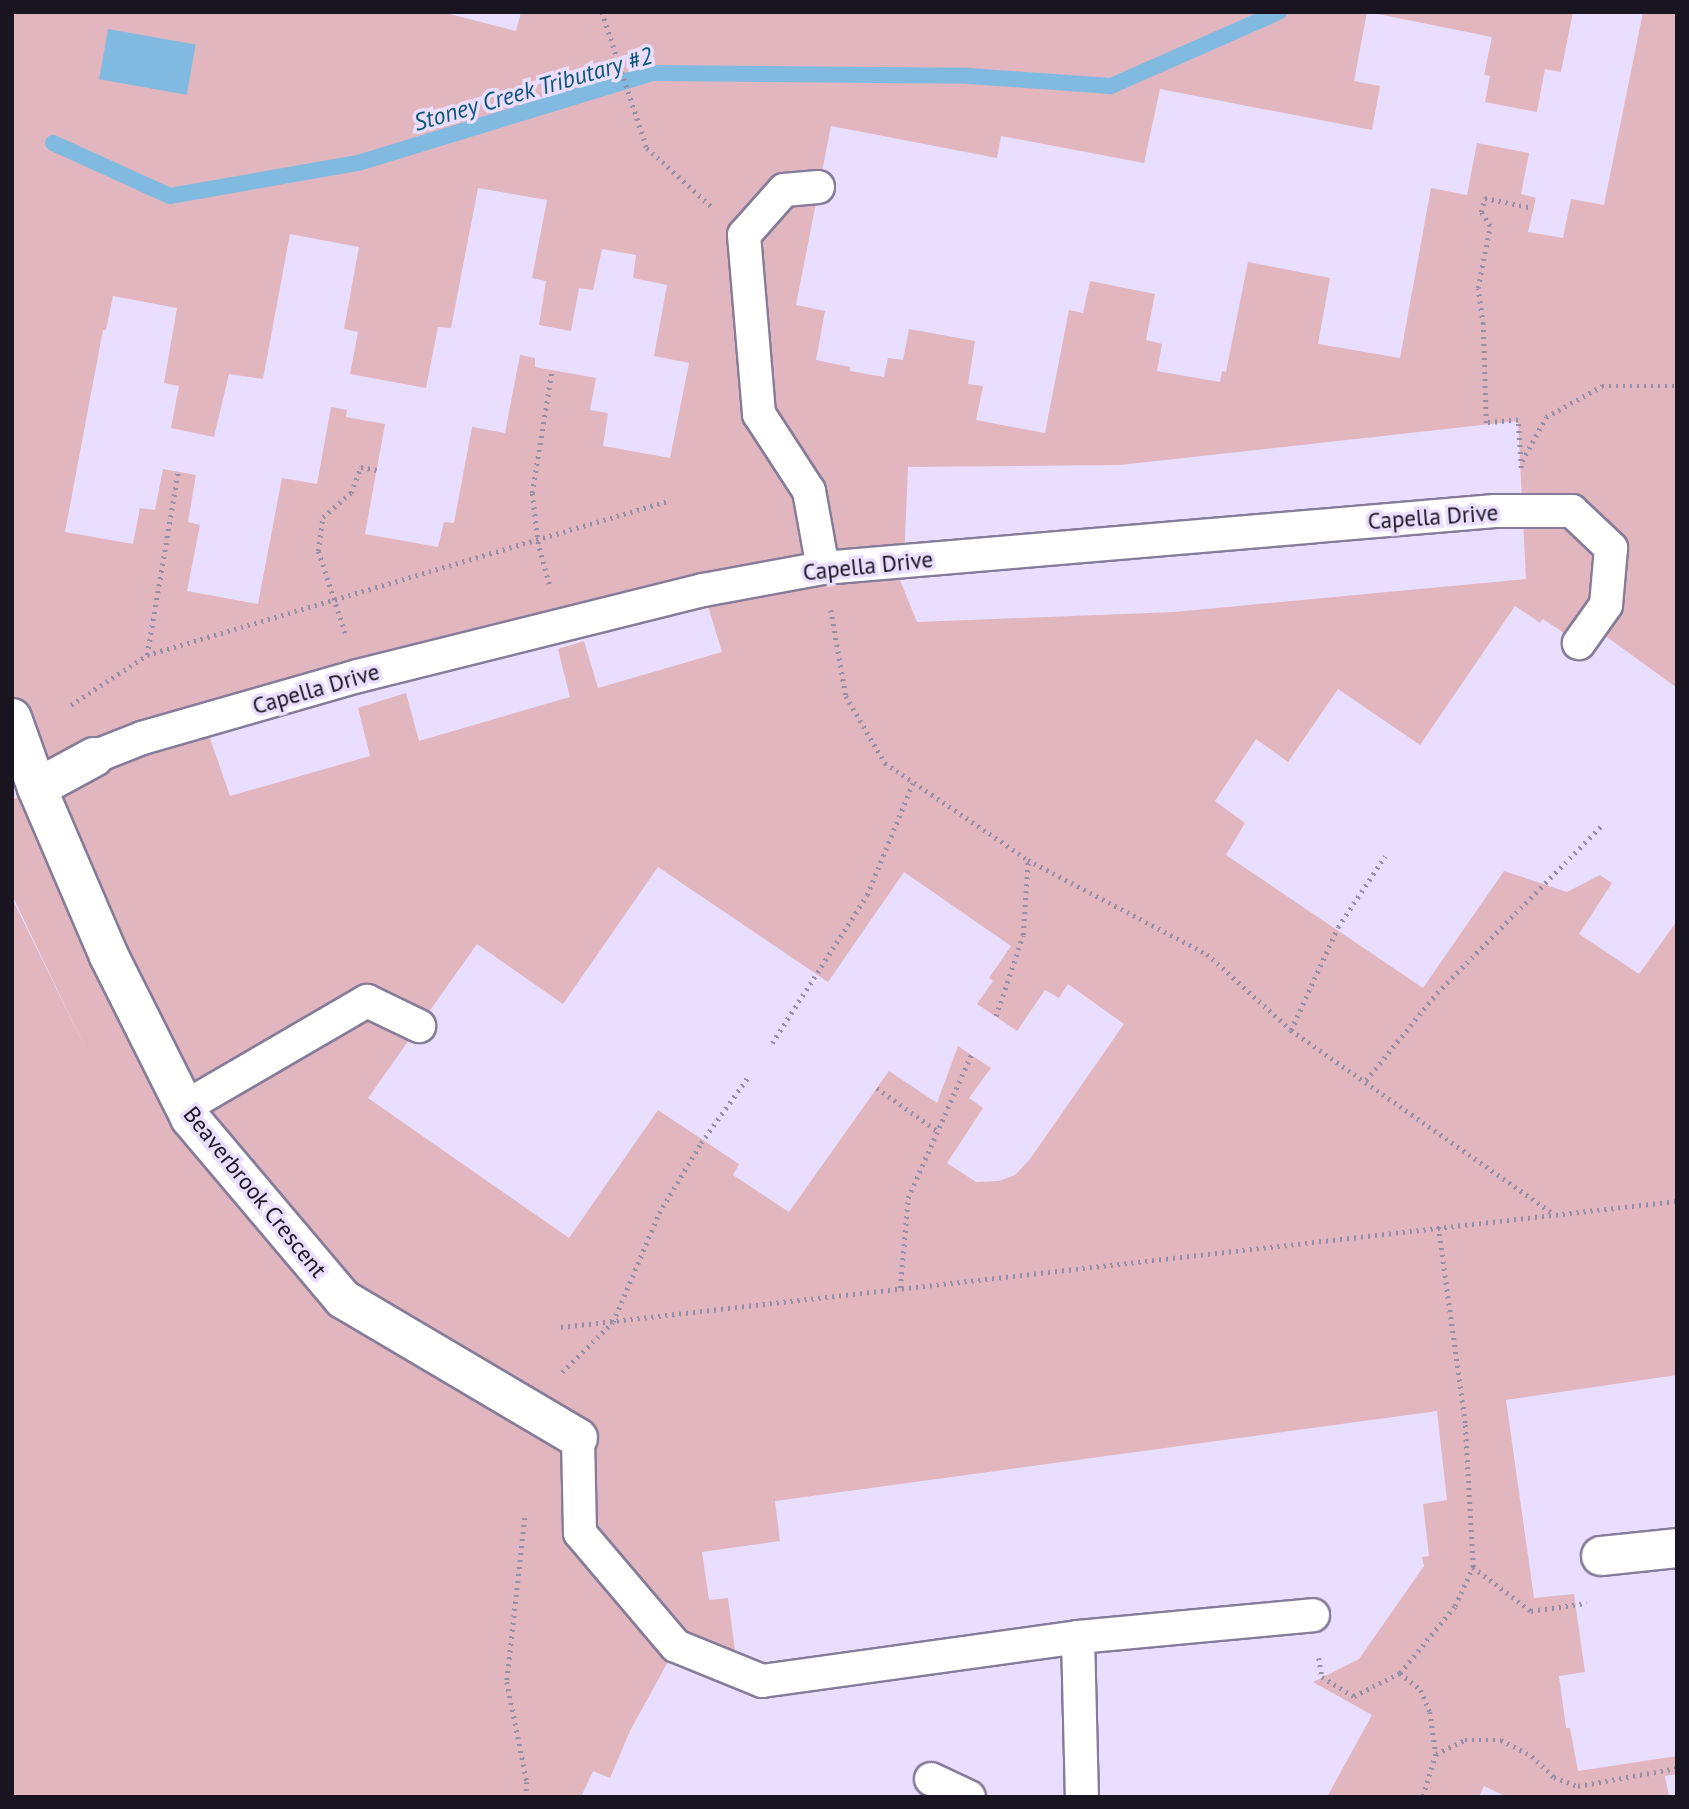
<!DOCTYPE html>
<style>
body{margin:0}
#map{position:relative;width:1689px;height:1809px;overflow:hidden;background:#e9defe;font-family:"PT Sans",sans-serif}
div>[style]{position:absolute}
.green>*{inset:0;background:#e1b6bf}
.water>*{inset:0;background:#81bae0;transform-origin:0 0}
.stream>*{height:16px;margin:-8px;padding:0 8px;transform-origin:8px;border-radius:8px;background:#81bae0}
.path>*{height:4.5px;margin-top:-2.25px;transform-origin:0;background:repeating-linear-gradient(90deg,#968ea6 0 2px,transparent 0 7px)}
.roads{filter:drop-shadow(2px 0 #867c99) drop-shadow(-2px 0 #867c99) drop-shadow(0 2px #867c99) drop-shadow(0 -2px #867c99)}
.service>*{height:32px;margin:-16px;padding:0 16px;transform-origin:16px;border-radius:16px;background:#fff}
.minor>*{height:38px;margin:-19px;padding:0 19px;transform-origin:19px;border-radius:19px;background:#fff}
span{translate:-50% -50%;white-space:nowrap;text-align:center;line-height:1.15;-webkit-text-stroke:7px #e9defe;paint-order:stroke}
.street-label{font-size:23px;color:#191520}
.water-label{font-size:24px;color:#0e5479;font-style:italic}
.frame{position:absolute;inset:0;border:14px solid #191520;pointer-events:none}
</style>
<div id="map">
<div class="green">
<i style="clip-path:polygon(evenodd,12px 12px,442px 12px,516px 31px,521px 12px,1367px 12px,1354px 81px,1380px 86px,1372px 130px,1160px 89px,1144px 163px,1001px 136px,997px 158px,831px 126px,796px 305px,825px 311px,816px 360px,850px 367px,850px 371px,884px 377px,888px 358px,903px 360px,909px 329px,975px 341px,968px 384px,983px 386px,976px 420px,1045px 433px,1069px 310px,1083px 313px,1090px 281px,1155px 294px,1146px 340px,1162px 344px,1157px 371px,1220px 382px,1222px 371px,1226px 372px,1248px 262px,1330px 278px,1318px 344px,1400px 358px,1431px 188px,1467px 195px,1477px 143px,1529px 153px,1521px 194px,1536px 198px,1528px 232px,1563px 238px,1571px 199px,1604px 205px,1643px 12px,1677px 12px,1677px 688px,1592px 626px,1579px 643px,1543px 619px,1540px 623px,1515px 606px,1420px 745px,1338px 689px,1288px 762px,1256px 739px,1215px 801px,1245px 823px,1226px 855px,1423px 988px,1504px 871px,1567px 892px,1600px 875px,1612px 883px,1579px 934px,1639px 974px,1677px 921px,1677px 1375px,1506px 1400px,1534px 1598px,1574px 1594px,1585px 1672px,1559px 1676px,1566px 1728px,1570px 1728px,1578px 1771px,1677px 1756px,1677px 1774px,1665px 1776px,1669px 1797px,1507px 1797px,1484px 1786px,1479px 1797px,1327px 1797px,1372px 1715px,1313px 1682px,1359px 1659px,1424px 1566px,1422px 1557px,1429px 1556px,1423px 1504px,1447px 1500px,1437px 1411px,775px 1501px,780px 1541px,702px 1552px,709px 1600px,728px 1598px,735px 1650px,730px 1668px,676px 1647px,630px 1731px,610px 1778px,593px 1771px,581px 1797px,12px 1797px,12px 898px,90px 1058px,12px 895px,12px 800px,37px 787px,12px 718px,12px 12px,478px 188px,547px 200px,532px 278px,546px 281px,539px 325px,571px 331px,579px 288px,593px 290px,602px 249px,636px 255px,633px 278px,667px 285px,654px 356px,689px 363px,670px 458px,603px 446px,608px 413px,590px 410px,596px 378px,535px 367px,535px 358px,520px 355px,505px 433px,472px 427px,454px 523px,444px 522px,438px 547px,365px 534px,385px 424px,346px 417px,347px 410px,331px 407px,317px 484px,282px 478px,258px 604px,187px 591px,200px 525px,188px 522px,196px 475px,163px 469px,155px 510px,140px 508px,133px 544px,65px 532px,103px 330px,106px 330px,113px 296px,177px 308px,164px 383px,179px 386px,171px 428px,214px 437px,229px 374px,263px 379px,290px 234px,359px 247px,344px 329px,358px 332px,350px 374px,426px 388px,438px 327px,451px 328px,478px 188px,12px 12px,1518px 421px,1526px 579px,1174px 612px,917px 622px,893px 563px,904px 562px,908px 467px,1120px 465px,1518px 421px,12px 12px,703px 590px,722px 652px,598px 688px,584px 641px,558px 649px,570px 697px,419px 741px,406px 693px,358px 708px,370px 756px,230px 796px,204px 721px,703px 590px,12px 12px,658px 867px,828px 982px,904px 872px,1011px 946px,989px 978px,993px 981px,977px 1004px,1017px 1031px,1045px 990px,1059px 998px,1068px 984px,1124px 1024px,1030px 1159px,1015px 1175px,999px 1181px,976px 1182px,947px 1163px,983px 1108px,969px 1098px,991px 1068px,958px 1046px,937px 1103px,889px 1071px,789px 1212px,733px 1175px,739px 1164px,658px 1110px,569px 1238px,368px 1098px,477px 944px,563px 1004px,658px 867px)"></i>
<i style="clip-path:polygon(1368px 12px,1573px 12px,1561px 72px,1545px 69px,1537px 112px,1485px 102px,1490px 76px,1484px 75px,1492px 37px)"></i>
</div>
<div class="water">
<i style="left:108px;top:29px;width:89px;height:51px;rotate:10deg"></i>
</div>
<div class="stream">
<i style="left:53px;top:143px;width:128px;rotate:24.4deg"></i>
<i style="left:170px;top:196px;width:191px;rotate:-10deg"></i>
<i style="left:358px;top:163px;width:307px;rotate:-17deg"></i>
<i style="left:652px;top:73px;width:317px;rotate:0.5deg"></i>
<i style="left:969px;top:76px;width:142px;rotate:4deg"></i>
<i style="left:1111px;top:86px;width:184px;rotate:-23.8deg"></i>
</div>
<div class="path">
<i style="left:602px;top:12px;width:143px;rotate:71.7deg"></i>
<i style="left:647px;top:148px;width:88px;rotate:42.2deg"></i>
<i style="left:1522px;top:461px;width:50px;rotate:-61.4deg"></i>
<i style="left:1546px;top:417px;width:64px;rotate:-29deg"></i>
<i style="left:1602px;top:386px;width:75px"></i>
<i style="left:1521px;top:468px;width:48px;rotate:-93.6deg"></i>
<i style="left:1518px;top:420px;width:32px;rotate:175deg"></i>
<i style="left:1486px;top:423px;width:99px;rotate:-91.7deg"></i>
<i style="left:1483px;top:324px;width:36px;rotate:-98deg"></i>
<i style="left:1478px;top:288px;width:63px;rotate:-79deg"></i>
<i style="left:1490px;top:226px;width:17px;rotate:-123deg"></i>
<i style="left:1481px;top:212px;width:15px;rotate:-74deg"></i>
<i style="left:1485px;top:198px;width:49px;rotate:11.8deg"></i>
<i style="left:549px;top:584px;width:41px;rotate:-105.4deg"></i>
<i style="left:538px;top:544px;width:51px;rotate:-96.7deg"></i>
<i style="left:532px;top:493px;width:125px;rotate:-80.8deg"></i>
<i style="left:831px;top:610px;width:87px;rotate:80.1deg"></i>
<i style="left:846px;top:696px;width:78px;rotate:59.8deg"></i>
<i style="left:885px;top:763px;width:173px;rotate:34.1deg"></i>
<i style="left:1028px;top:860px;width:202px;rotate:27.7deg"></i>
<i style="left:1207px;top:954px;width:113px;rotate:42.1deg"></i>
<i style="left:1291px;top:1030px;width:321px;rotate:35deg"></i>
<i style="left:345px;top:633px;width:86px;rotate:-108.2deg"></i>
<i style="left:318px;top:551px;width:34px;rotate:-82deg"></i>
<i style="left:323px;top:517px;width:37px;rotate:-41deg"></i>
<i style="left:351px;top:493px;width:28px;rotate:-69deg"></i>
<i style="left:361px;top:467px;width:16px;rotate:11deg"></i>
<i style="left:147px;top:655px;width:546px;rotate:-16.48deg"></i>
<i style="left:71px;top:705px;width:91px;rotate:-33.3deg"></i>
<i style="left:147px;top:655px;width:186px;rotate:-80.4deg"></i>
<i style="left:996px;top:1016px;width:85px;rotate:-71.6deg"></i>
<i style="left:1023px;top:935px;width:75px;rotate:-86.2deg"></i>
<i style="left:1291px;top:1030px;width:113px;rotate:-65.5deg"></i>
<i style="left:1338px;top:927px;width:85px;rotate:-56.5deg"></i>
<i style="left:772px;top:1043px;width:176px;rotate:-57.3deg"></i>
<i style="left:867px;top:895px;width:122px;rotate:-67.8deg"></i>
<i style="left:1366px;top:1080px;width:112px;rotate:-50.8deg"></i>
<i style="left:1437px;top:993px;width:237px;rotate:-45.5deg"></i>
<i style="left:877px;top:1088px;width:76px;rotate:35.4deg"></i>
<i style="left:900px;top:1288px;width:90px;rotate:-84.9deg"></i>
<i style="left:908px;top:1198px;width:156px;rotate:-66.2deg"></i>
<i style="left:561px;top:1327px;width:1123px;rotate:-6.44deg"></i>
<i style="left:562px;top:1372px;width:71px;rotate:-44.4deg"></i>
<i style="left:613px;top:1322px;width:118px;rotate:-67.1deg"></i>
<i style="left:659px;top:1213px;width:82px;rotate:-59deg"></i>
<i style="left:701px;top:1143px;width:81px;rotate:-54.5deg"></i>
<i style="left:525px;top:1518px;width:165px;rotate:96.3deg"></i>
<i style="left:507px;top:1682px;width:102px;rotate:78.7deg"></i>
<i style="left:527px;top:1782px;width:15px;rotate:94deg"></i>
<i style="left:1473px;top:1567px;width:73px;rotate:37.2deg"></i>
<i style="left:1531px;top:1611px;width:56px;rotate:-8.3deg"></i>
<i style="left:1319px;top:1658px;width:19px;rotate:81deg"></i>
<i style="left:1322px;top:1677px;width:37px;rotate:31deg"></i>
<i style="left:1354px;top:1696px;width:51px;rotate:-26.6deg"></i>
<i style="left:1400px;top:1673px;width:87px;rotate:-50.6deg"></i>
<i style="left:1455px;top:1606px;width:43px;rotate:-65.2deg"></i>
<i style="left:1473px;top:1567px;width:144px;rotate:-93.2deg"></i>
<i style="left:1465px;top:1423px;width:198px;rotate:-97.8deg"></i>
<i style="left:1400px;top:1673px;width:27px;rotate:39deg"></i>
<i style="left:1421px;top:1690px;width:24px;rotate:68deg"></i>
<i style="left:1430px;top:1712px;width:42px;rotate:81.9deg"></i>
<i style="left:1436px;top:1754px;width:45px;rotate:106.8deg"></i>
<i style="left:1436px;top:1754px;width:32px;rotate:-26deg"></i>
<i style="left:1465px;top:1740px;width:36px"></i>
<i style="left:1501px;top:1740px;width:35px;rotate:27deg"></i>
<i style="left:1532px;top:1756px;width:30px;rotate:44deg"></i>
<i style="left:1554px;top:1777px;width:26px;rotate:21deg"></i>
<i style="left:1578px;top:1786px;width:101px;rotate:-10.3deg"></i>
</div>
<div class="roads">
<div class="service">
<i style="left:818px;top:187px;width:34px;rotate:175deg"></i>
<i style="left:784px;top:190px;width:60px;rotate:131.6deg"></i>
<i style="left:744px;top:235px;width:180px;rotate:85.2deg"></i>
<i style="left:759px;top:414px;width:92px;rotate:57deg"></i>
<i style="left:809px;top:491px;width:78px;rotate:79.7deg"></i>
<i style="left:94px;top:757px;width:52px;rotate:-21.6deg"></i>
<i style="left:142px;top:738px;width:225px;rotate:-16deg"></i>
<i style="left:358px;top:676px;width:356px;rotate:-14deg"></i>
<i style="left:703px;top:590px;width:122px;rotate:-10.4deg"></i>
<i style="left:823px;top:568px;width:674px;rotate:-4.85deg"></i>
<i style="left:1495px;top:511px;width:77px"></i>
<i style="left:1572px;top:511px;width:54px;rotate:43.5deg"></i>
<i style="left:1611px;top:548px;width:57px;rotate:95deg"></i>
<i style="left:1606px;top:605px;width:47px;rotate:125.4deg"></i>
<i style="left:183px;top:1108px;width:213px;rotate:-30.2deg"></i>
<i style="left:367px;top:1001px;width:58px;rotate:25.7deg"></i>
<i style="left:578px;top:1438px;width:95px;rotate:88.8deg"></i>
<i style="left:580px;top:1533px;width:148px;rotate:49.7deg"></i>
<i style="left:676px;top:1646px;width:93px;rotate:22.1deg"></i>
<i style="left:762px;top:1681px;width:319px;rotate:-7.9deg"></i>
<i style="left:1078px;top:1637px;width:160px;rotate:88.6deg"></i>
<i style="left:1078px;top:1637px;width:236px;rotate:-5.3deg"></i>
<i style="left:931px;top:1779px;width:42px;rotate:25.3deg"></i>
</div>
<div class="minor">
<i style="left:12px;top:718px;width:74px;rotate:70.3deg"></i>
<i style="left:37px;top:788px;width:183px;rotate:66.8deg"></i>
<i style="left:109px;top:956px;width:181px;rotate:63.4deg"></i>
<i style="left:190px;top:1118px;width:237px;rotate:49.8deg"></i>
<i style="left:343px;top:1299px;width:273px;rotate:30.6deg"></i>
<i style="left:37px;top:788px;width:65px;rotate:-28.5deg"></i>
<i style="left:1601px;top:1556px;width:76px;rotate:-6deg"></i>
</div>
</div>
<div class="street-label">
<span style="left:1433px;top:517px;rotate:-4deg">Capella Drive</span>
<span style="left:868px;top:566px;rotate:-6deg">Capella Drive</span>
<span style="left:316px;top:689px;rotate:-16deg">Capella Drive</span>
<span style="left:255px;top:1192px;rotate:51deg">Beaverbrook Crescent</span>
</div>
<div class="water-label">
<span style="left:533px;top:89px;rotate:-16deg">Stoney Creek Tributary #2</span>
</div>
<div class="frame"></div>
</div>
